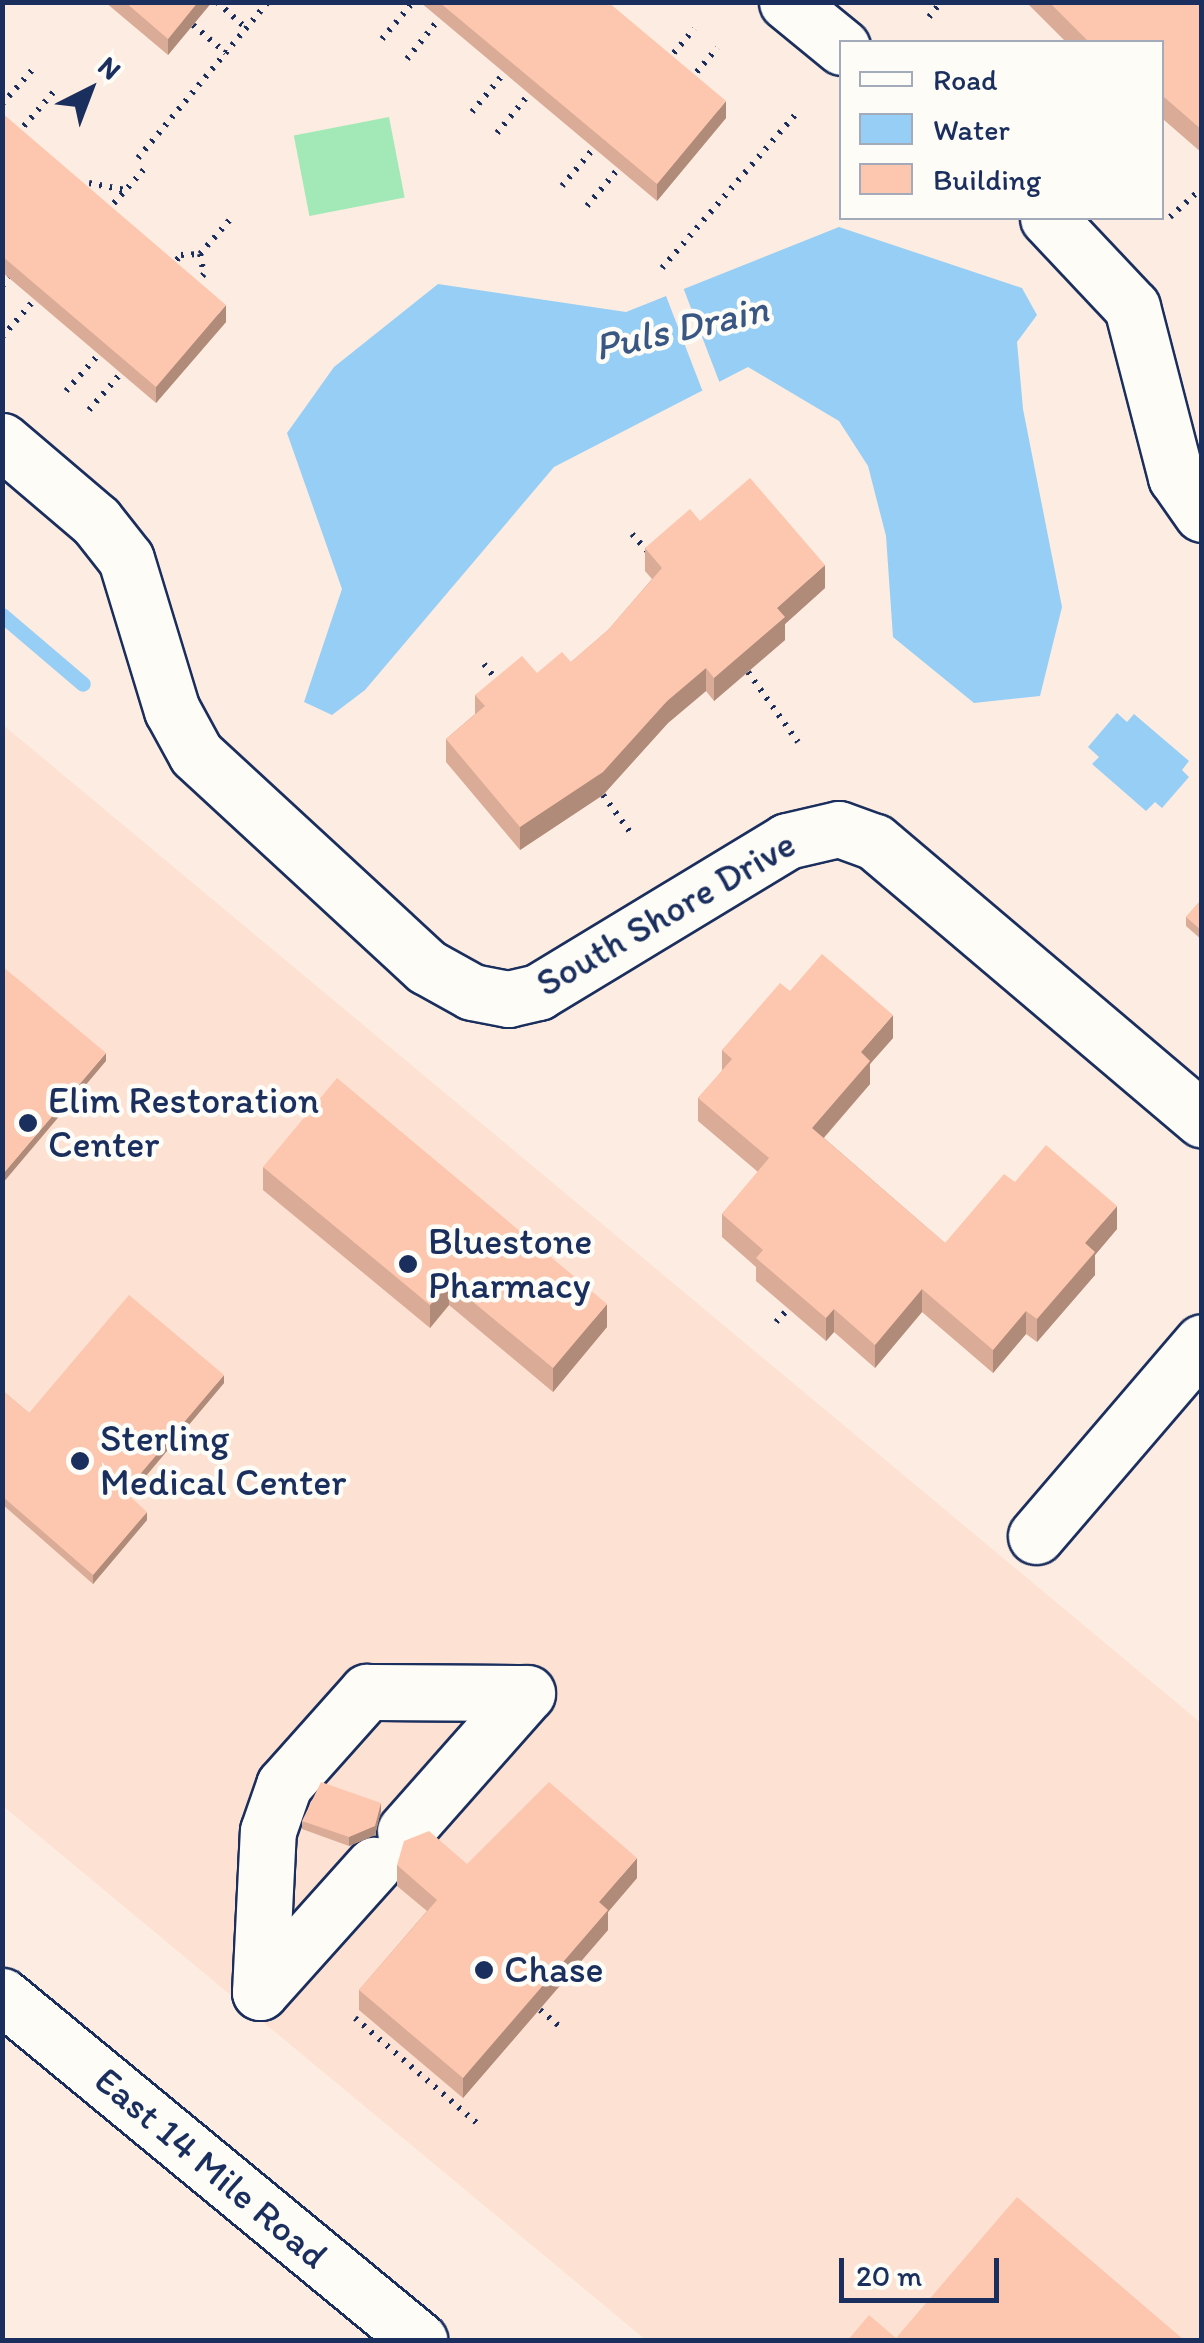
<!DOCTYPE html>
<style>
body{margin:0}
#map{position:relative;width:1204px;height:2343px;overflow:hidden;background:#fdece1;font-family:Itim,sans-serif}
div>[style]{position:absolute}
.built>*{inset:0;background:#fde1d2}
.green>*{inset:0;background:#a2e9b7;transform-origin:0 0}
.water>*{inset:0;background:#96cef5}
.pier>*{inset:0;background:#fdece1;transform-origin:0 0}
.stream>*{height:15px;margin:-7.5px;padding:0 7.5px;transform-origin:7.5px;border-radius:7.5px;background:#96cef5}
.path>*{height:6px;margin-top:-3px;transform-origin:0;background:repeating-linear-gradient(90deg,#1b2f5e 0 2.5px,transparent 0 10.5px)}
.roads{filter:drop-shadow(2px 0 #1b2f5e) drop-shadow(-2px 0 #1b2f5e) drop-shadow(0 2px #1b2f5e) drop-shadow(0 -2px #1b2f5e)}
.minor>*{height:55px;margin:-27.5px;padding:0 27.5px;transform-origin:27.5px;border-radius:27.5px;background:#fdfcf7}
.major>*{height:55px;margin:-27.5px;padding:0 27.5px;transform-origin:27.5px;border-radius:27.5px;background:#fdfcf7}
.wall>*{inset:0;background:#daab96}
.shaded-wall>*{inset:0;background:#b18b7a}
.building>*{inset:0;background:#fdc7af}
.dots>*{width:28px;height:28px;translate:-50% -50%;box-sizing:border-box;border:5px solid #fdfcf7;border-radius:50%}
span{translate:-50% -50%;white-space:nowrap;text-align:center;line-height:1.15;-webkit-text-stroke:9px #fdfcf7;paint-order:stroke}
.street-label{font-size:38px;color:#1b2f5e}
.poi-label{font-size:38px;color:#1b2f5e}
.left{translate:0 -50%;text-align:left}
.water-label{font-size:40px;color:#3a5784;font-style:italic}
.frame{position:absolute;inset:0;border:5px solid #1b2f5e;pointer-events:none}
.legend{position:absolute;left:839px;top:40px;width:325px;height:180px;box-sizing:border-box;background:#fdfcf7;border:2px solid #a3aaba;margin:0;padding:12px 18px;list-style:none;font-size:30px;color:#1b2f5e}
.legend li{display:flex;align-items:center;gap:20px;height:50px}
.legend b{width:50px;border:2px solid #a3aaba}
.north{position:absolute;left:40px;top:40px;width:100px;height:100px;-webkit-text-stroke:8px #fdfcf7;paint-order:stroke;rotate:42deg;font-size:28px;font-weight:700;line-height:40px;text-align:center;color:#1b2f5e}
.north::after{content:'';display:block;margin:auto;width:35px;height:45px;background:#1b2f5e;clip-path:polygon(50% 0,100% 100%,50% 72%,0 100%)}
.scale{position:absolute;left:839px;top:2258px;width:160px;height:45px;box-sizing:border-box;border:5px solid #1b2f5e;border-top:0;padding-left:12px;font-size:30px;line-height:35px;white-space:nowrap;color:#1b2f5e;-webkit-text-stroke:8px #fdfcf7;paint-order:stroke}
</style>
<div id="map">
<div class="built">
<i style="clip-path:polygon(2px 724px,1201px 1723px,1201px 2340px,646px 2340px,3px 1806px)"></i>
</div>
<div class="green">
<i style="left:389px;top:117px;width:82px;height:97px;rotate:79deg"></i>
</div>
<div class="water">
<i style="clip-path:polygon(839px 227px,1022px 288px,1037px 315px,1017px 342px,1023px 409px,1062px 607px,1040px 696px,974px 703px,893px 637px,886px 536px,868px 466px,839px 421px,748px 367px,554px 467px,365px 690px,332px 715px,304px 702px,342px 589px,287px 433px,334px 367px,438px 284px,626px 312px)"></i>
<i style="clip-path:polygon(1117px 713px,1127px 722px,1134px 714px,1189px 761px,1182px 770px,1189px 777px,1162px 808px,1155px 802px,1146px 811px,1092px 764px,1099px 757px,1088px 747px)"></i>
</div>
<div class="pier">
<i style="left:681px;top:282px;width:109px;height:19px;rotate:69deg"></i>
</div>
<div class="stream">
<i style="left:2px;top:615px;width:106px;rotate:40.4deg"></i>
</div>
<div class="path">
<i style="left:217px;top:2px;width:39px;rotate:42deg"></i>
<i style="left:929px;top:17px;width:19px;rotate:-51deg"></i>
<i style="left:193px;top:25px;width:43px;rotate:40.3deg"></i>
<i style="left:382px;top:39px;width:48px;rotate:-50deg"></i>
<i style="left:407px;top:59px;width:51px;rotate:-51.3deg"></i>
<i style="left:667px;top:61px;width:42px;rotate:-49.8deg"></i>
<i style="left:690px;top:80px;width:42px;rotate:-49.8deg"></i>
<i style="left:2px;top:104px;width:48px;rotate:-48.4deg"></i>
<i style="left:472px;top:112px;width:50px;rotate:-50.6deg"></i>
<i style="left:497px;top:133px;width:50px;rotate:-50.6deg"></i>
<i style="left:17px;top:134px;width:61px;rotate:-49deg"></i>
<i style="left:138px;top:158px;width:203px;rotate:-50.2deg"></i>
<i style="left:562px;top:186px;width:50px;rotate:-49.9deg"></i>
<i style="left:83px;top:190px;width:9px;rotate:-49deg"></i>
<i style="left:89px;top:183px;width:38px;rotate:11deg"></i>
<i style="left:587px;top:206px;width:48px;rotate:-50deg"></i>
<i style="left:107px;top:211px;width:60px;rotate:-48.4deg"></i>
<i style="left:1170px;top:217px;width:43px;rotate:-42.2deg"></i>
<i style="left:200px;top:254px;width:50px;rotate:-49deg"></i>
<i style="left:170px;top:268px;width:17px;rotate:-50deg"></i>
<i style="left:181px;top:255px;width:19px;rotate:-3deg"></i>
<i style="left:200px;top:254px;width:20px;rotate:79deg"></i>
<i style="left:204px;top:274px;width:16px;rotate:130deg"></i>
<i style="left:662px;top:268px;width:204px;rotate:-49deg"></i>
<i style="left:2px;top:286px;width:11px;rotate:-49deg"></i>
<i style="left:2px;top:337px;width:50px;rotate:-49deg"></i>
<i style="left:66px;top:391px;width:50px;rotate:-48.3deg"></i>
<i style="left:89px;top:410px;width:49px;rotate:-49.1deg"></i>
<i style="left:632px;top:534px;width:24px;rotate:48deg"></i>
<i style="left:484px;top:664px;width:24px;rotate:52deg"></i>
<i style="left:748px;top:672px;width:86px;rotate:54.5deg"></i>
<i style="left:603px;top:795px;width:51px;rotate:53.8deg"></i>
<i style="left:776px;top:1322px;width:18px;rotate:-47deg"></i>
<i style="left:540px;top:2010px;width:30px;rotate:40deg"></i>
<i style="left:355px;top:2018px;width:165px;rotate:40.8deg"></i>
</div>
<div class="roads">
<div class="minor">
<i style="left:787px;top:2px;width:71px;rotate:39.3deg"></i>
<i style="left:1048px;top:218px;width:122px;rotate:46.7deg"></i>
<i style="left:1132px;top:307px;width:176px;rotate:75.5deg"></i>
<i style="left:1176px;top:477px;width:45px;rotate:54.9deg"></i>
<i style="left:2px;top:441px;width:123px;rotate:40.4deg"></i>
<i style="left:96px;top:521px;width:48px;rotate:51.7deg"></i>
<i style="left:126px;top:559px;width:158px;rotate:73.1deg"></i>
<i style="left:172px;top:710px;width:50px;rotate:61.4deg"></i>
<i style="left:196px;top:754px;width:314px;rotate:42.7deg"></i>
<i style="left:427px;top:967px;width:51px;rotate:29.1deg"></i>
<i style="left:472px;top:992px;width:37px;rotate:11deg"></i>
<i style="left:508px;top:999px;width:31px;rotate:-13deg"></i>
<i style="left:538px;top:992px;width:291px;rotate:-31.2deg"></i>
<i style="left:787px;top:841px;width:53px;rotate:-13deg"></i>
<i style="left:839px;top:829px;width:38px;rotate:20deg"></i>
<i style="left:875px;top:842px;width:429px;rotate:40.3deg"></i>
<i style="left:1036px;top:1536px;width:255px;rotate:-49.4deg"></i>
<i style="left:405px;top:1831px;width:184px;rotate:-48.5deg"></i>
<i style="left:260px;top:1992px;width:161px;rotate:-87.2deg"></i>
<i style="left:268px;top:1831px;width:49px;rotate:-70.8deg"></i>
<i style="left:284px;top:1785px;width:125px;rotate:-48.3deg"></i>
<i style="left:367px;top:1692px;width:160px;rotate:0.4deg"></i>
<i style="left:260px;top:1992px;width:171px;rotate:-48.1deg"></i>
</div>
<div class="major">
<i style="left:2px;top:1996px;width:541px;rotate:39.52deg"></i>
</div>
</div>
<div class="wall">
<i style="clip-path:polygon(105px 2px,212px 2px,168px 55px)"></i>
<i style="clip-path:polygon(420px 2px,608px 2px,726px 118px,657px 201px)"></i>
<i style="clip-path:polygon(1026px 2px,1202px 2px,1202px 153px,1164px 120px,1162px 42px,1066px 42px)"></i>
<i style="clip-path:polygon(2px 113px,226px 322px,156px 403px,2px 272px)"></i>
<i style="clip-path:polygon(700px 521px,825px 588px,785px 624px,785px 640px,714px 701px,706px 691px,668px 723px,603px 795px,520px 850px,446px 762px,446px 739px,475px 714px,475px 695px,571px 662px,608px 630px,652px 579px,645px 571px,645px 548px)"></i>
<i style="clip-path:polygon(1202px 899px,1202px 940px,1186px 926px,1186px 917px)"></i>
<i style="clip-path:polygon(790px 991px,893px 1038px,870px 1064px,870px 1084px,824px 1138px,945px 1243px,1015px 1182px,1117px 1229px,1095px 1255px,1095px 1275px,1037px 1342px,1026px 1334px,993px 1373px,922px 1312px,875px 1368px,834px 1332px,826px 1341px,756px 1281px,756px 1267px,722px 1237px,722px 1214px,758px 1172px,698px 1121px,698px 1098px,722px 1071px,722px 1050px)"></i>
<i style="clip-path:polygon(263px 1167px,607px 1327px,553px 1392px,449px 1305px,430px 1328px,263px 1190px)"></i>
<i style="clip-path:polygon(224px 1383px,129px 1496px,147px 1520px,93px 1584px,2px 1504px,2px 1390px,29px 1413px)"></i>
<i style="clip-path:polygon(381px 1811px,375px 1835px,349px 1846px,302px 1829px,302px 1821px)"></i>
<i style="clip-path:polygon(467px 1864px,637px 1878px,608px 1912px,608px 1930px,463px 2098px,359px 2010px,359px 1990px,427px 1911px,397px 1886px,397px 1865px)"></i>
</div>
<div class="shaded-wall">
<i style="clip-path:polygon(198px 2px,212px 2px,168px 55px,168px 39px)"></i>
<i style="clip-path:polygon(1164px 97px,1164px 120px,1162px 123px,1162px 100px)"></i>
<i style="clip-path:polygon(726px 101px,726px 118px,657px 201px,657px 184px)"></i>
<i style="clip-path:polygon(226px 305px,226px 322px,156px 403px,156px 387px)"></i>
<i style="clip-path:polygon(825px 565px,825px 588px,785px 624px,785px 640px,714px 701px,714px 678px,777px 608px)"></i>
<i style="clip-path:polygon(706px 668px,706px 691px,668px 723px,603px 795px,520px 850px,520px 827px)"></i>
<i style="clip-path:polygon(893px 1015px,893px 1038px,870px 1064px,870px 1084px,812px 1151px,812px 1128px,861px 1052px)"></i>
<i style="clip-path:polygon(106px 1053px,106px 1061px,2px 1184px,2px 1175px)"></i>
<i style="clip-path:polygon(1117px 1206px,1117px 1229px,1095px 1255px,1095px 1275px,1037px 1342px,1037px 1319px,1085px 1243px)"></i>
<i style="clip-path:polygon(449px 1282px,449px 1305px,430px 1328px,430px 1305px)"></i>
<i style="clip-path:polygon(922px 1289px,922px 1312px,875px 1368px,875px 1345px)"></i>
<i style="clip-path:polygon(607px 1304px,607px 1327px,553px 1392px,553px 1368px)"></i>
<i style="clip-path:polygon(834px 1309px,834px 1332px,826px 1341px,826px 1318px)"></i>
<i style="clip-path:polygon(1026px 1311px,1026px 1334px,993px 1373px,993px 1350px)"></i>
<i style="clip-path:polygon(224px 1375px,224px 1383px,125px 1501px,125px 1492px)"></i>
<i style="clip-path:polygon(147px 1512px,147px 1520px,93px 1584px,93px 1575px)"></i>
<i style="clip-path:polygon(381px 1803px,381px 1811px,375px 1835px,349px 1846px,349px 1837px)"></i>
<i style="clip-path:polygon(637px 1858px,637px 1878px,608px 1912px,608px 1930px,463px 2098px,463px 2078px,599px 1902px)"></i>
</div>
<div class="building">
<i style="clip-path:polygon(125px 2px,198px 2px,168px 39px)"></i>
<i style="clip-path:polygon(439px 2px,608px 2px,726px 101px,657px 184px)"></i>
<i style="clip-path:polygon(1049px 2px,1202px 2px,1202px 130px,1164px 97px,1162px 100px,1162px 42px,1089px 42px)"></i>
<i style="clip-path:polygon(2px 113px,226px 305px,156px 387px,2px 256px)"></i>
<i style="clip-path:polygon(750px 478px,825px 565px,777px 608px,785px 617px,714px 678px,706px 668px,668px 700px,603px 772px,520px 827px,446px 739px,485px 706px,475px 695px,522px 656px,537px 673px,562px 652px,571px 662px,608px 630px,662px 568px,645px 548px,690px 509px,700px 521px)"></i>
<i style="clip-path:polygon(1202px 899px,1202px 931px,1186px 917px)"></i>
<i style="clip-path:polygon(822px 954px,893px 1015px,861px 1052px,870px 1061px,812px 1128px,945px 1243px,1004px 1174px,1015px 1182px,1046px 1145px,1117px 1206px,1085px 1243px,1095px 1252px,1037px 1319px,1026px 1311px,993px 1350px,922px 1289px,875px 1345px,834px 1309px,826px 1318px,756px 1258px,763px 1250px,722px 1214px,769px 1158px,698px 1098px,732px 1059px,722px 1050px,780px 983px,790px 991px)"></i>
<i style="clip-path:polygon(2px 966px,106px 1053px,2px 1175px)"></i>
<i style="clip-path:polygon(337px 1078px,607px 1304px,553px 1368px,449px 1282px,430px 1305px,263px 1167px)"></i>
<i style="clip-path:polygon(129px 1295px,224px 1375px,125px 1492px,147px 1512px,93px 1575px,2px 1496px,2px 1390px,29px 1413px)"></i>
<i style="clip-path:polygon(321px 1782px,381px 1803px,375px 1826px,349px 1837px,302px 1821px)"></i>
<i style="clip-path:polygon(549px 1782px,637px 1858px,599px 1902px,608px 1910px,463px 2078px,359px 1990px,437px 1900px,397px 1865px,404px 1841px,429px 1831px,467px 1864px)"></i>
<i style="clip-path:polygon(1017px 2197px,1184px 2340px,848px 2340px,869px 2315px,896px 2338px)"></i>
</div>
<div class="dots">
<i style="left:28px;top:1123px;background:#1b2f5e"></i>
<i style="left:408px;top:1264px;background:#1b2f5e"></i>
<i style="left:80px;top:1461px;background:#1b2f5e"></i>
<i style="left:484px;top:1970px;background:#1b2f5e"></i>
</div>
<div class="street-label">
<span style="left:666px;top:914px;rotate:-30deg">South Shore Drive</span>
<span style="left:211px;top:2168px;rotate:40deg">East 14 Mile Road</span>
</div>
<div class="poi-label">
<span class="left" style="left:48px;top:1123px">Elim Restoration<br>Center</span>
<span class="left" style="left:428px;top:1264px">Bluestone<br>Pharmacy</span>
<span class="left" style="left:100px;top:1461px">Sterling<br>Medical Center</span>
<span class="left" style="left:504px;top:1970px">Chase</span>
</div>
<div class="water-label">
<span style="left:681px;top:327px;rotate:-13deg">Puls Drain</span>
</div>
<div class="frame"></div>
<ul class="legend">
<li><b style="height:12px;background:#fdfcf7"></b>Road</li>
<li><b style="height:28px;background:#96cef5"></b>Water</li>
<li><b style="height:28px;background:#fdc7af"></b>Building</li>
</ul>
<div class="north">N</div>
<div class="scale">20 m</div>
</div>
